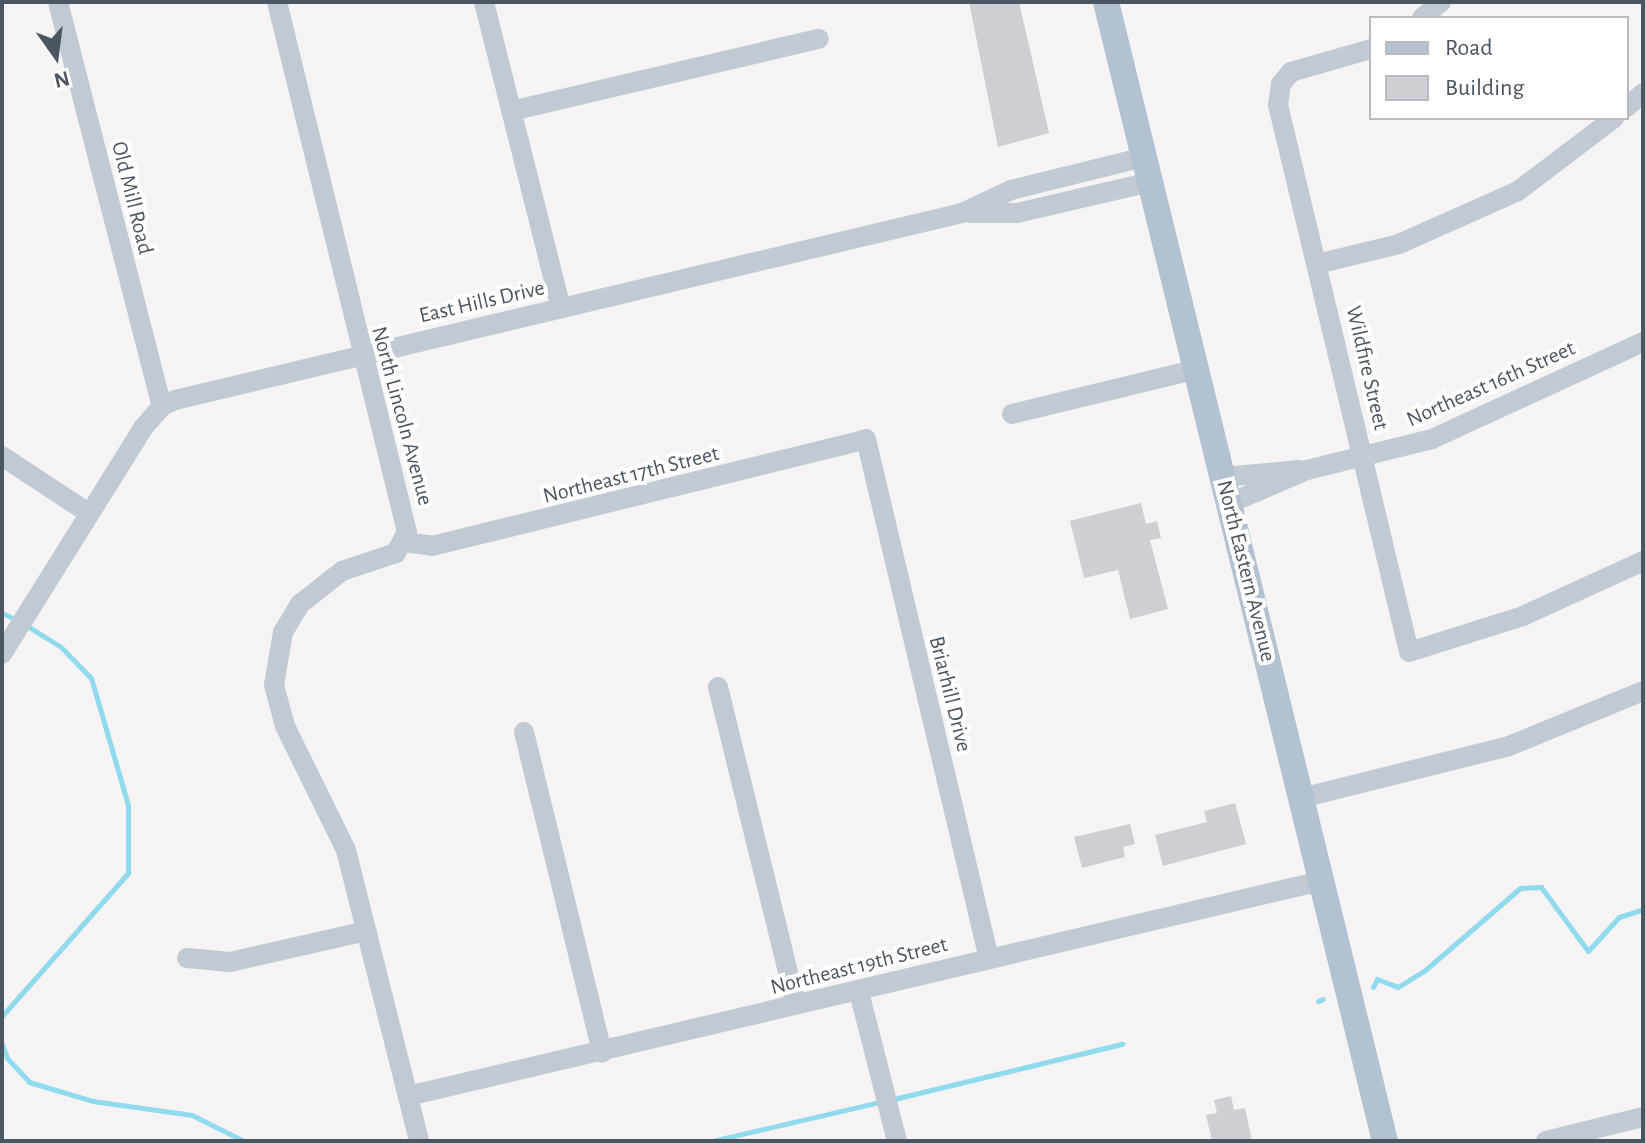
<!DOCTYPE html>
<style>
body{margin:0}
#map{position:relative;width:1645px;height:1143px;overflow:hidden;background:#f5f3f3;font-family:"Alegreya Sans",sans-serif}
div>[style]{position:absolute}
.stream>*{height:5px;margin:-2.5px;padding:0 2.5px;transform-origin:2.5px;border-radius:2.5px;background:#90daee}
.building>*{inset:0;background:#cdcfd5}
.minor>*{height:20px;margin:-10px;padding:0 10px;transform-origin:10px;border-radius:10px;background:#c1cad2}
.major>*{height:26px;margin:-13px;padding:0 13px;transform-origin:13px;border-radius:13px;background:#b3c2d1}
span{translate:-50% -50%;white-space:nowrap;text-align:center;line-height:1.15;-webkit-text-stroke:8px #fff;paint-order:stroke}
.street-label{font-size:22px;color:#4a5661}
.frame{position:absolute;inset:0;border:4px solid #4a5661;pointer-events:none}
.legend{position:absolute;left:1369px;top:16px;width:260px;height:104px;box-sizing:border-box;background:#fff;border:2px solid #b7bbc0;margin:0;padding:10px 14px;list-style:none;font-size:24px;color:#4a5661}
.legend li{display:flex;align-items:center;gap:16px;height:40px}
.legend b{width:40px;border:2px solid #b7bbc0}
.north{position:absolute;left:16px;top:16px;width:80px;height:80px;-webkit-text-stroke:6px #fff;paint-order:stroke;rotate:166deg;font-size:22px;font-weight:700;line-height:32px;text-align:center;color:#4a5661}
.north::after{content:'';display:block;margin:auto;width:28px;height:36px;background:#4a5661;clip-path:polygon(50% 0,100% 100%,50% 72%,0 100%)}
</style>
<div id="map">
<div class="stream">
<i style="left:2px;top:613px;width:19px;rotate:25deg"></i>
<i style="left:1373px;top:987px;width:9px;rotate:-63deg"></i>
<i style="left:1377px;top:979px;width:22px;rotate:21deg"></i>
<i style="left:1398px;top:987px;width:31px;rotate:-32deg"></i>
<i style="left:1424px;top:971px;width:127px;rotate:-40.8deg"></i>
<i style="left:1520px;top:888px;width:21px;rotate:-3deg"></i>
<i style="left:1541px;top:887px;width:79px;rotate:53.7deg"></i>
<i style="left:1588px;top:951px;width:46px;rotate:-47.6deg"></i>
<i style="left:1619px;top:917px;width:25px;rotate:-18deg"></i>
<i style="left:1318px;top:1001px;width:5px;rotate:-22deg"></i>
<i style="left:2px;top:1016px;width:191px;rotate:-48.6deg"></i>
<i style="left:128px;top:873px;width:68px;rotate:-90deg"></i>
<i style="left:128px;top:805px;width:132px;rotate:-106.2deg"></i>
<i style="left:91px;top:678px;width:43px;rotate:-134.1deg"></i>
<i style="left:61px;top:647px;width:40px;rotate:-148deg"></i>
<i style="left:2px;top:1044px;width:15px;rotate:70deg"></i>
<i style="left:7px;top:1058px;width:33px;rotate:47deg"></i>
<i style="left:29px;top:1082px;width:67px;rotate:16.5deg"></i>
<i style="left:93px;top:1101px;width:100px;rotate:8deg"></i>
<i style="left:192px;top:1115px;width:58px;rotate:26.6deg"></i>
<i style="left:894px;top:1099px;width:235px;rotate:-13.6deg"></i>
<i style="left:712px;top:1141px;width:177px;rotate:-13.1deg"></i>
</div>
<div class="building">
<i style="clip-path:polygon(969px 2px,1019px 2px,1049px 133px,998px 147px)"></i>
<i style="clip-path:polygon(1141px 503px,1146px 524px,1157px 521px,1161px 538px,1150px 540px,1168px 609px,1130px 619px,1118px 570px,1084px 578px,1070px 521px)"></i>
<i style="clip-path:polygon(1235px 803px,1246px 844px,1163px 866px,1155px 835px,1207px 822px,1204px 811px)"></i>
<i style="clip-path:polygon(1130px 824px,1135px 844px,1123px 847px,1125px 857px,1082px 868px,1074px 837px)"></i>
<i style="clip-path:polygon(1231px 1096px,1234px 1110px,1245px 1108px,1252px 1141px,1212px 1141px,1206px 1115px,1217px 1113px,1214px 1100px)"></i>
</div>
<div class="minor">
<i style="left:58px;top:2px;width:417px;rotate:75.6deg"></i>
<i style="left:277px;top:2px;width:546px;rotate:76.22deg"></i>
<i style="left:407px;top:532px;width:24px;rotate:118deg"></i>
<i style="left:396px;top:553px;width:57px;rotate:161.6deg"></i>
<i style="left:342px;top:571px;width:53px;rotate:141.8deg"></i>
<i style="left:300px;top:604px;width:33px;rotate:121deg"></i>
<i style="left:283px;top:632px;width:54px;rotate:99.6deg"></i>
<i style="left:274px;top:685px;width:42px;rotate:75deg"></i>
<i style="left:285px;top:726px;width:138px;rotate:63.8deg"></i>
<i style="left:346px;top:850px;width:300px;rotate:75.9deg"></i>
<i style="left:484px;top:2px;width:316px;rotate:75.9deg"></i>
<i style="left:1422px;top:18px;width:25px;rotate:-40deg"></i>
<i style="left:1371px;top:49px;width:83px;rotate:164deg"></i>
<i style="left:1291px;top:72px;width:16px;rotate:130deg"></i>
<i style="left:1281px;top:84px;width:21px;rotate:98deg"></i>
<i style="left:1278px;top:105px;width:562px;rotate:76.53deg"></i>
<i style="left:1409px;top:652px;width:120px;rotate:-17.5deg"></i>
<i style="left:1523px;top:616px;width:132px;rotate:-24.6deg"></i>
<i style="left:1627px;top:107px;width:21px;rotate:-41deg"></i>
<i style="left:511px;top:111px;width:316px;rotate:-13.2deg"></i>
<i style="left:970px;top:213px;width:47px"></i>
<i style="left:1017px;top:213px;width:137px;rotate:-13.1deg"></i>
<i style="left:1317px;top:264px;width:84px;rotate:-13.7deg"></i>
<i style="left:1399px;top:244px;width:130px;rotate:-24deg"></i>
<i style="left:1518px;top:191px;width:121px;rotate:-37.2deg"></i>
<i style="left:1012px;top:414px;width:191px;rotate:-13.6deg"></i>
<i style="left:2px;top:456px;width:105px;rotate:33.4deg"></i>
<i style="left:1224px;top:477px;width:75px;rotate:-5.3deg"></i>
<i style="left:1230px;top:503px;width:84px;rotate:-23.2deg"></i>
<i style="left:1307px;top:470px;width:129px;rotate:-13.9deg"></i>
<i style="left:1432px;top:439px;width:232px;rotate:-24.7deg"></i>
<i style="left:405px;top:542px;width:27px;rotate:8deg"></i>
<i style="left:432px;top:546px;width:447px;rotate:-13.8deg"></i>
<i style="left:866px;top:439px;width:534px;rotate:76.69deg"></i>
<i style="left:2px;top:654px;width:266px;rotate:-58deg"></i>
<i style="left:143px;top:428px;width:29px;rotate:-49deg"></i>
<i style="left:162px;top:406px;width:14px;rotate:-25deg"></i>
<i style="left:175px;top:400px;width:809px;rotate:-13.37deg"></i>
<i style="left:962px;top:213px;width:54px;rotate:-25.1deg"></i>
<i style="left:1011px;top:190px;width:137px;rotate:-13.9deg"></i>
<i style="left:718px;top:687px;width:327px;rotate:76.2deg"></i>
<i style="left:524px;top:732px;width:330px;rotate:76.3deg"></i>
<i style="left:1301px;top:798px;width:214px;rotate:-14deg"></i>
<i style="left:1509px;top:746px;width:145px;rotate:-22.3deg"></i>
<i style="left:187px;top:958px;width:43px;rotate:5.3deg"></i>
<i style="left:230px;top:962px;width:140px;rotate:-12.8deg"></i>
<i style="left:859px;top:992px;width:154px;rotate:75.7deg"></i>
<i style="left:408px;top:1096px;width:938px;rotate:-13.25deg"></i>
<i style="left:1546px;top:1141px;width:100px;rotate:-13.9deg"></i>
</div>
<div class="major">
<i style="left:1106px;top:2px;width:1173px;rotate:76.24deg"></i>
</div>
<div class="street-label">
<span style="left:132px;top:198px;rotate:76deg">Old Mill Road</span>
<span style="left:482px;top:302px;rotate:-13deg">East Hills Drive</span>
<span style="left:1367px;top:368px;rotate:77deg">Wildfire Street</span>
<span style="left:1491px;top:384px;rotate:-24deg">Northeast 16th Street</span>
<span style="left:402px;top:416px;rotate:75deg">North Lincoln Avenue</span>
<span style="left:631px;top:475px;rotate:-14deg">Northeast 17th Street</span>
<span style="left:1246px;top:571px;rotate:76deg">North Eastern Avenue</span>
<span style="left:950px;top:694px;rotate:76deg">Briarhill Drive</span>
<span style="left:859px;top:966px;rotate:-14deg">Northeast 19th Street</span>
</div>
<div class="frame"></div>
<ul class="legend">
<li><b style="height:10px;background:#b3c2d1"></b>Road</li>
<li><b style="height:22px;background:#cdcfd5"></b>Building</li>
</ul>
<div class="north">N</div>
</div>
